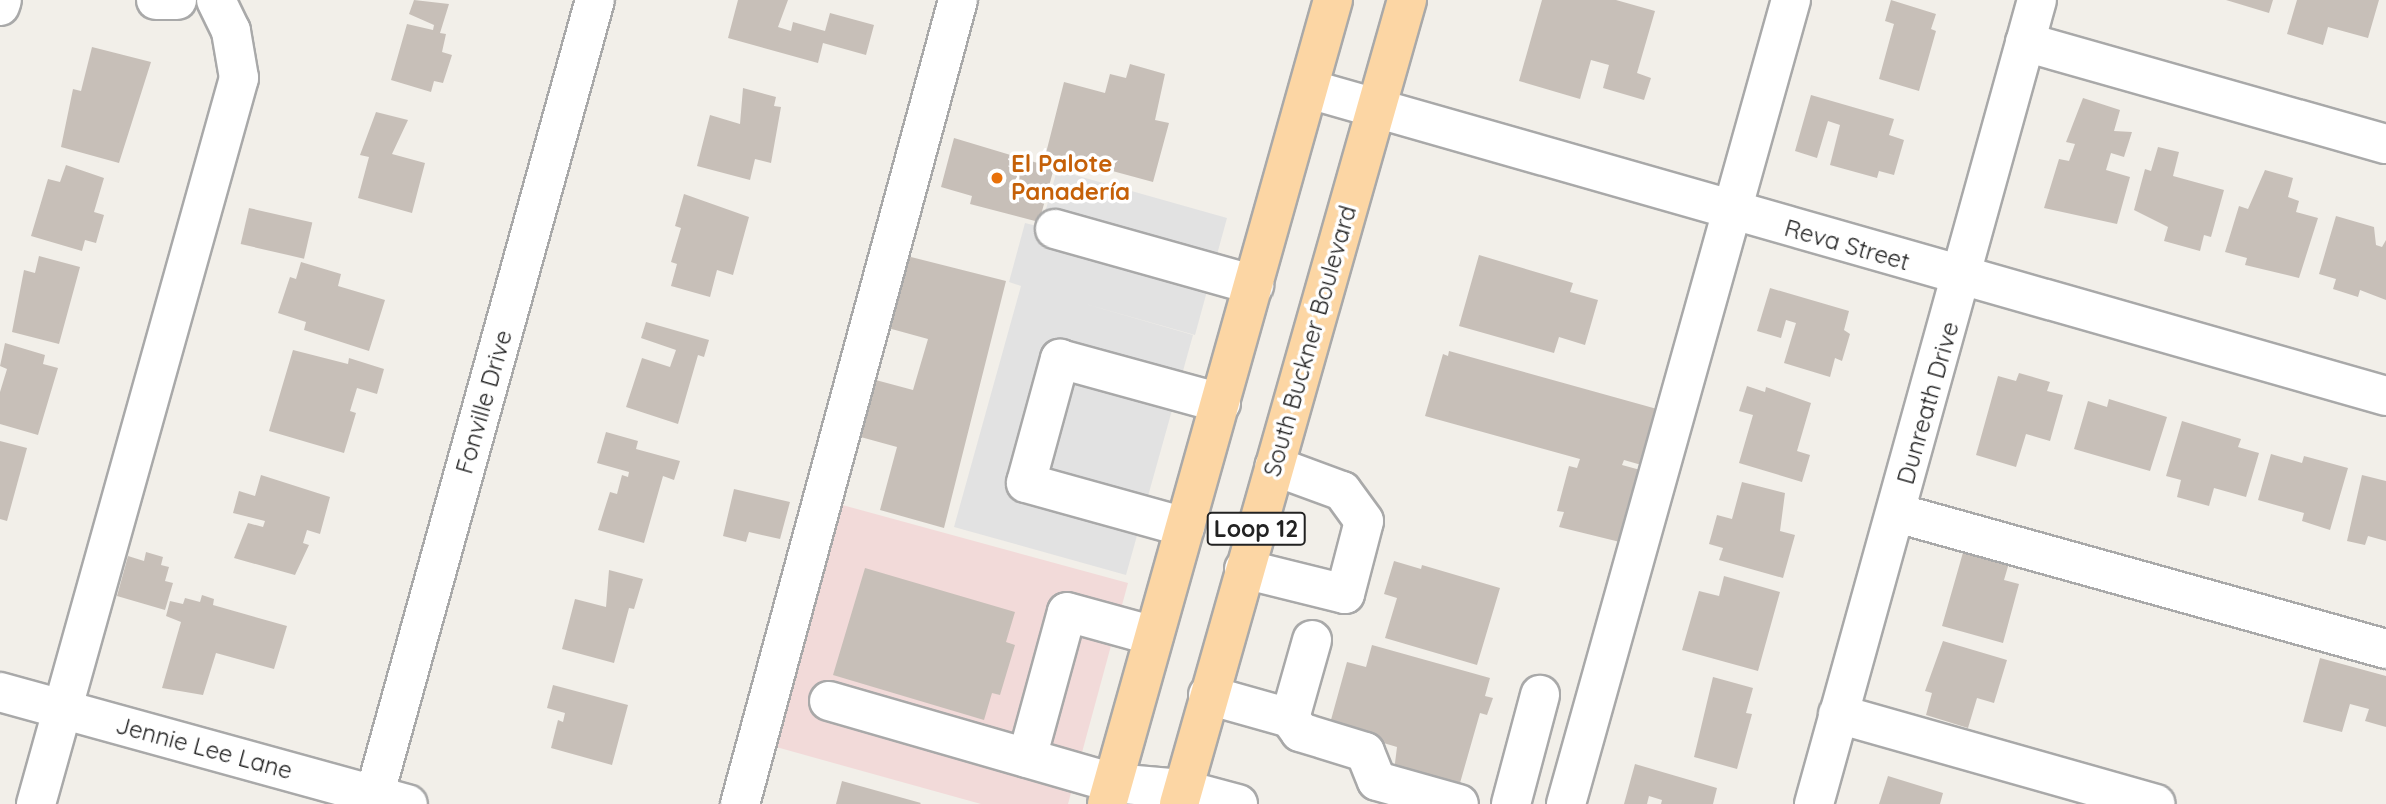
<!DOCTYPE html>
<meta charset="utf-8">
<style>
body{margin:0}
#map{position:relative;width:2386px;height:804px;overflow:hidden;background:#f2efe9;font-family:Quicksand,sans-serif}
div>[style]{position:absolute}
.commercial>*{inset:0;background:#f2dad9}
.parking>*{inset:0;background:#e2e2e2}
.building>*{inset:0;background:#c7bfb8;transform-origin:0 0}
.roads{filter:drop-shadow(2px 0 #a9a9a9) drop-shadow(-2px 0 #a9a9a9) drop-shadow(0 2px #a9a9a9) drop-shadow(0 -2px #a9a9a9)}
.minor>*{height:38px;margin:-19px;padding:0 19px;transform-origin:19px;border-radius:19px;background:#fff}
.major>*{height:38px;margin:-19px;padding:0 19px;transform-origin:19px;border-radius:19px;background:#fcd6a4}
.dots>*{width:19px;height:19px;translate:-50% -50%;box-sizing:border-box;border:4px solid #fff;border-radius:50%}
span{translate:-50% -50%;white-space:nowrap;text-align:center;line-height:1.15;-webkit-text-stroke:7px #fff;paint-order:stroke}
.shield-label span{padding:2px 5px;background:#fff;border:2px solid;border-radius:5px;-webkit-text-stroke-width:0}
.shield-label{font-size:23px;color:#222;font-weight:700}
.food-label{font-size:24px;color:#c56008;font-weight:700}
.left{translate:0 -50%;text-align:left}
.street-label{font-size:24px;color:#222}
</style>
<div id="map">
<div class="commercial">
<i style="clip-path:polygon(824px 500px,1128px 583px,1068px 804px,981px 804px,758px 742px)"></i>
</div>
<div class="parking">
<i style="clip-path:polygon(1057px 170px,1227px 218px,1195px 335px,1082px 303px,1193px 335px,1126px 575px,954px 527px,1021px 286px,1009px 282px,1025px 223px,1041px 227px)"></i>
</div>
<div class="building">
<i style="clip-path:polygon(414px 0,449px 4px,440px 33px,446px 34px,442px 52px,452px 55px,443px 83px,434px 81px,431px 92px,391px 80px,407px 24px,433px 30px,434px 25px,409px 14px)"></i>
<i style="clip-path:polygon(738px 0,788px 0,778px 27px,791px 31px,793px 22px,825px 31px,830px 13px,874px 25px,866px 55px,823px 43px,818px 63px,728px 38px)"></i>
<i style="clip-path:polygon(1542px 0,1616px 0,1655px 11px,1637px 73px,1651px 78px,1644px 100px,1603px 88px,1609px 65px,1591px 60px,1580px 99px,1519px 81px)"></i>
<i style="clip-path:polygon(1891px 0,1936px 14px,1931px 29px,1936px 31px,1919px 91px,1879px 79px,1894px 24px,1885px 21px)"></i>
<i style="clip-path:polygon(2226px 0,2273px 0,2269px 13px)"></i>
<i style="clip-path:polygon(2297px 0,2379px 0,2368px 38px,2328px 27px,2323px 45px,2287px 34px)"></i>
<i style="clip-path:polygon(92px 47px,151px 62px,119px 163px,61px 147px,73px 89px,81px 91px)"></i>
<i style="clip-path:polygon(1130px 64px,1165px 74px,1155px 120px,1169px 123px,1153px 182px,1046px 153px,1064px 82px,1105px 93px,1110px 74px,1126px 78px)"></i>
<i style="clip-path:polygon(743px 88px,776px 97px,774px 106px,781px 107px,771px 163px,755px 159px,750px 180px,697px 166px,710px 115px,740px 124px)"></i>
<i style="clip-path:polygon(1811px 95px,1894px 119px,1889px 135px,1904px 140px,1894px 175px,1879px 171px,1877px 178px,1830px 165px,1840px 125px,1828px 121px,1817px 158px,1795px 151px)"></i>
<i style="clip-path:polygon(2083px 98px,2120px 110px,2114px 131px,2132px 132px,2124px 157px,2111px 153px,2106px 170px,2130px 177px,2117px 224px,2044px 208px,2059px 159px,2069px 161px,2075px 144px,2066px 142px)"></i>
<i style="clip-path:polygon(376px 112px,408px 120px,392px 154px,425px 163px,412px 213px,358px 198px,369px 157px,360px 155px)"></i>
<i style="clip-path:polygon(954px 138px,1054px 168px,1039px 222px,970px 204px,972px 196px,941px 187px)"></i>
<i style="clip-path:polygon(2158px 147px,2179px 152px,2173px 176px,2224px 190px,2211px 237px,2204px 235px,2200px 251px,2164px 241px,2168px 227px,2134px 210px,2145px 169px,2151px 171px)"></i>
<i style="clip-path:polygon(66px 165px,104px 178px,94px 212px,104px 215px,96px 243px,85px 240px,82px 251px,31px 236px,48px 179px,60px 182px)"></i>
<i style="clip-path:polygon(2265px 170px,2293px 178px,2288px 197px,2299px 201px,2296px 212px,2318px 218px,2299px 278px,2245px 265px,2247px 258px,2225px 252px,2239px 206px,2248px 209px)"></i>
<i style="clip-path:polygon(684px 194px,749px 217px,733px 275px,717px 270px,710px 297px,671px 286px,677px 264px,671px 262px,681px 228px,675px 226px)"></i>
<i style="left:249px;top:208px;width:65px;height:37px;rotate:13deg"></i>
<i style="clip-path:polygon(2336px 216px,2374px 227px,2376px 245px,2382px 247px,2386px 240px,2386px 300px,2360px 290px,2358px 297px,2333px 289px,2336px 279px,2319px 274px)"></i>
<i style="clip-path:polygon(1479px 255px,1573px 283px,1570px 292px,1598px 300px,1585px 345px,1559px 337px,1554px 353px,1459px 326px)"></i>
<i style="clip-path:polygon(39px 256px,80px 267px,59px 344px,12px 332px,24px 270px,35px 273px)"></i>
<i style="clip-path:polygon(907px 256px,1006px 281px,944px 528px,880px 510px,897px 447px,857px 436px,872px 379px,913px 390px,928px 339px,888px 328px)"></i>
<i style="clip-path:polygon(301px 262px,341px 274px,338px 286px,385px 300px,369px 351px,304px 330px,306px 322px,278px 313px,290px 277px,296px 279px)"></i>
<i style="clip-path:polygon(1770px 288px,1849px 311px,1844px 330px,1850px 334px,1842px 361px,1835px 358px,1830px 377px,1784px 363px,1796px 323px,1786px 320px,1781px 338px,1757px 331px)"></i>
<i style="clip-path:polygon(646px 322px,709px 340px,704px 357px,698px 355px,678px 424px,626px 407px,642px 358px,670px 367px,676px 350px,641px 338px)"></i>
<i style="clip-path:polygon(5px 343px,45px 355px,43px 364px,58px 368px,38px 435px,0 424px,0 392px,7px 369px,0 366px)"></i>
<i style="clip-path:polygon(293px 350px,348px 364px,349px 358px,384px 369px,377px 394px,357px 388px,350px 411px,356px 413px,344px 453px,269px 431px)"></i>
<i style="clip-path:polygon(1449px 351px,1657px 409px,1645px 466px,1624px 460px,1622px 465px,1644px 471px,1624px 543px,1559px 527px,1564px 512px,1557px 511px,1569px 466px,1577px 468px,1580px 459px,1425px 416px,1443px 354px,1448px 356px)"></i>
<i style="clip-path:polygon(2019px 373px,2050px 382px,2047px 391px,2063px 395px,2050px 441px,2026px 434px,2016px 467px,1976px 455px,1998px 376px,2016px 381px)"></i>
<i style="clip-path:polygon(1747px 386px,1765px 392px,1766px 387px,1811px 403px,1797px 451px,1810px 455px,1802px 482px,1739px 463px,1753px 415px,1739px 411px)"></i>
<i style="clip-path:polygon(2109px 399px,2167px 417px,2150px 471px,2074px 449px,2088px 401px,2107px 407px)"></i>
<i style="clip-path:polygon(2182px 421px,2241px 439px,2238px 447px,2259px 453px,2246px 497px,2214px 488px,2209px 506px,2177px 497px,2181px 480px,2166px 476px)"></i>
<i style="clip-path:polygon(606px 432px,638px 441px,636px 449px,680px 461px,674px 480px,663px 476px,644px 543px,598px 530px,610px 492px,617px 494px,622px 475px,628px 477px,629px 472px,597px 463px)"></i>
<i style="clip-path:polygon(0 441px,27px 448px,7px 521px,0 519px)"></i>
<i style="clip-path:polygon(2271px 454px,2302px 463px,2304px 456px,2348px 468px,2330px 530px,2302px 521px,2304px 513px,2258px 500px)"></i>
<i style="clip-path:polygon(261px 475px,330px 497px,320px 534px,307px 530px,303px 543px,309px 545px,295px 575px,234px 558px,248px 523px,263px 527px,265px 521px,233px 513px,239px 491px,255px 496px)"></i>
<i style="clip-path:polygon(2362px 475px,2386px 481px,2386px 541px,2368px 536px,2365px 545px,2347px 541px)"></i>
<i style="clip-path:polygon(1742px 482px,1785px 493px,1780px 531px,1795px 535px,1783px 578px,1719px 560px,1723px 548px,1709px 544px,1717px 515px,1732px 519px)"></i>
<i style="clip-path:polygon(734px 489px,790px 502px,780px 539px,749px 532px,746px 542px,723px 536px)"></i>
<i style="clip-path:polygon(1964px 549px,2009px 563px,2004px 580px,2019px 584px,2003px 643px,1942px 626px)"></i>
<i style="clip-path:polygon(146px 552px,163px 557px,161px 565px,169px 567px,165px 581px,173px 583px,165px 610px,117px 596px,128px 556px,144px 561px)"></i>
<i style="clip-path:polygon(1394px 561px,1421px 569px,1422px 565px,1500px 588px,1477px 665px,1385px 638px,1397px 598px,1384px 594px)"></i>
<i style="clip-path:polygon(865px 568px,1015px 612px,1006px 642px,1015px 645px,1000px 695px,992px 693px,984px 720px,833px 675px)"></i>
<i style="clip-path:polygon(609px 570px,643px 579px,634px 609px,629px 608px,614px 663px,562px 649px,575px 599px,606px 607px)"></i>
<i style="clip-path:polygon(1724px 576px,1780px 592px,1758px 671px,1682px 650px,1699px 591px,1719px 596px)"></i>
<i style="clip-path:polygon(202px 595px,214px 599px,213px 605px,287px 626px,274px 669px,216px 653px,203px 695px,162px 688px,181px 622px,166px 616px,170px 601px,183px 604px,185px 598px,200px 602px)"></i>
<i style="clip-path:polygon(1943px 641px,2007px 660px,1994px 703px,1977px 698px,1968px 728px,1926px 715px,1932px 693px,1925px 691px)"></i>
<i style="clip-path:polygon(1372px 645px,1490px 678px,1485px 696px,1493px 698px,1487px 715px,1480px 713px,1458px 790px,1394px 771px,1397px 747px,1329px 727px,1347px 662px,1366px 667px)"></i>
<i style="clip-path:polygon(2320px 658px,2386px 676px,2386px 727px,2365px 721px,2369px 709px,2350px 704px,2342px 732px,2303px 722px)"></i>
<i style="clip-path:polygon(1713px 677px,1753px 688px,1746px 713px,1752px 714px,1737px 769px,1694px 757px)"></i>
<i style="clip-path:polygon(553px 685px,628px 705px,612px 765px,551px 748px,558px 720px,563px 722px,565px 713px,547px 708px)"></i>
<i style="clip-path:polygon(1635px 764px,1717px 788px,1713px 804px,1661px 804px,1662px 800px,1649px 796px,1647px 804px,1624px 804px)"></i>
<i style="clip-path:polygon(1888px 776px,1943px 793px,1940px 804px,1879px 804px)"></i>
<i style="clip-path:polygon(842px 781px,921px 803px,920px 804px,836px 804px)"></i>
</div>
<div class="roads">
<div class="minor">
<i style="left:156px;top:0;width:21px"></i>
<i style="left:0;top:6px;width:6px;rotate:-72deg"></i>
<i style="left:2025px;top:42px;width:375px;rotate:15.8deg"></i>
<i style="left:1309px;top:89px;width:1120px;rotate:15.91deg"></i>
<i style="left:1055px;top:229px;width:207px;rotate:15.7deg"></i>
<i style="left:1897px;top:513px;width:508px;rotate:15.54deg"></i>
<i style="left:1185px;top:527px;width:165px;rotate:-164.5deg"></i>
<i style="left:1026px;top:483px;width:129px;rotate:-74.7deg"></i>
<i style="left:1060px;top:359px;width:167px;rotate:15.3deg"></i>
<i style="left:1244px;top:569px;width:104px;rotate:13.9deg"></i>
<i style="left:1345px;top:594px;width:75px;rotate:-75.4deg"></i>
<i style="left:1364px;top:521px;width:37px;rotate:-126deg"></i>
<i style="left:1342px;top:491px;width:72px;rotate:-159.8deg"></i>
<i style="left:0;top:692px;width:423px;rotate:15.4deg"></i>
<i style="left:1208px;top:695px;width:85px;rotate:15.7deg"></i>
<i style="left:1290px;top:718px;width:81px;rotate:-74.2deg"></i>
<i style="left:829px;top:701px;width:296px;rotate:16.1deg"></i>
<i style="left:1113px;top:783px;width:69px;rotate:5deg"></i>
<i style="left:1182px;top:789px;width:58px;rotate:15deg"></i>
<i style="left:1838px;top:714px;width:330px;rotate:15.8deg"></i>
<i style="left:1290px;top:718px;width:17px;rotate:54deg"></i>
<i style="left:1300px;top:732px;width:68px;rotate:17.1deg"></i>
<i style="left:1365px;top:752px;width:31px;rotate:68deg"></i>
<i style="left:1377px;top:781px;width:85px;rotate:15.7deg"></i>
<i style="left:1027px;top:758px;width:151px;rotate:-74.7deg"></i>
<i style="left:1067px;top:612px;width:90px;rotate:15.4deg"></i>
<i style="left:36px;top:804px;width:754px;rotate:-74.38deg"></i>
<i style="left:239px;top:78px;width:48px;rotate:-99.7deg"></i>
<i style="left:231px;top:31px;width:34px;rotate:-116deg"></i>
<i style="left:372px;top:804px;width:834px;rotate:-74.5deg"></i>
<i style="left:740px;top:804px;width:833px;rotate:-74.83deg"></i>
<i style="left:1511px;top:804px;width:113px;rotate:-75.1deg"></i>
<i style="left:1566px;top:804px;width:835px;rotate:-74.37deg"></i>
<i style="left:1814px;top:804px;width:834px;rotate:-74.5deg"></i>
</div>
<div class="major">
<i style="left:1107px;top:804px;width:835px;rotate:-74.3deg"></i>
<i style="left:1179px;top:804px;width:836px;rotate:-74.17deg"></i>
</div>
</div>
<div class="dots">
<i style="left:997px;top:178px;background:#e8710a"></i>
</div>
<div class="shield-label">
<span style="left:1256px;top:529px">Loop 12</span>
</div>
<div class="food-label">
<span class="left" style="left:1011px;top:178px">El Palote<br>Panadería</span>
</div>
<div class="street-label">
<span style="left:1847px;top:245px;rotate:16deg">Reva Street</span>
<span style="left:1310px;top:341px;rotate:-74deg">South Buckner Boulevard</span>
<span style="left:484px;top:402px;rotate:-74deg">Fonville Drive</span>
<span style="left:1928px;top:403px;rotate:-74deg">Dunreath Drive</span>
<span style="left:204px;top:748px;rotate:15deg">Jennie Lee Lane</span>
</div>
</div>
